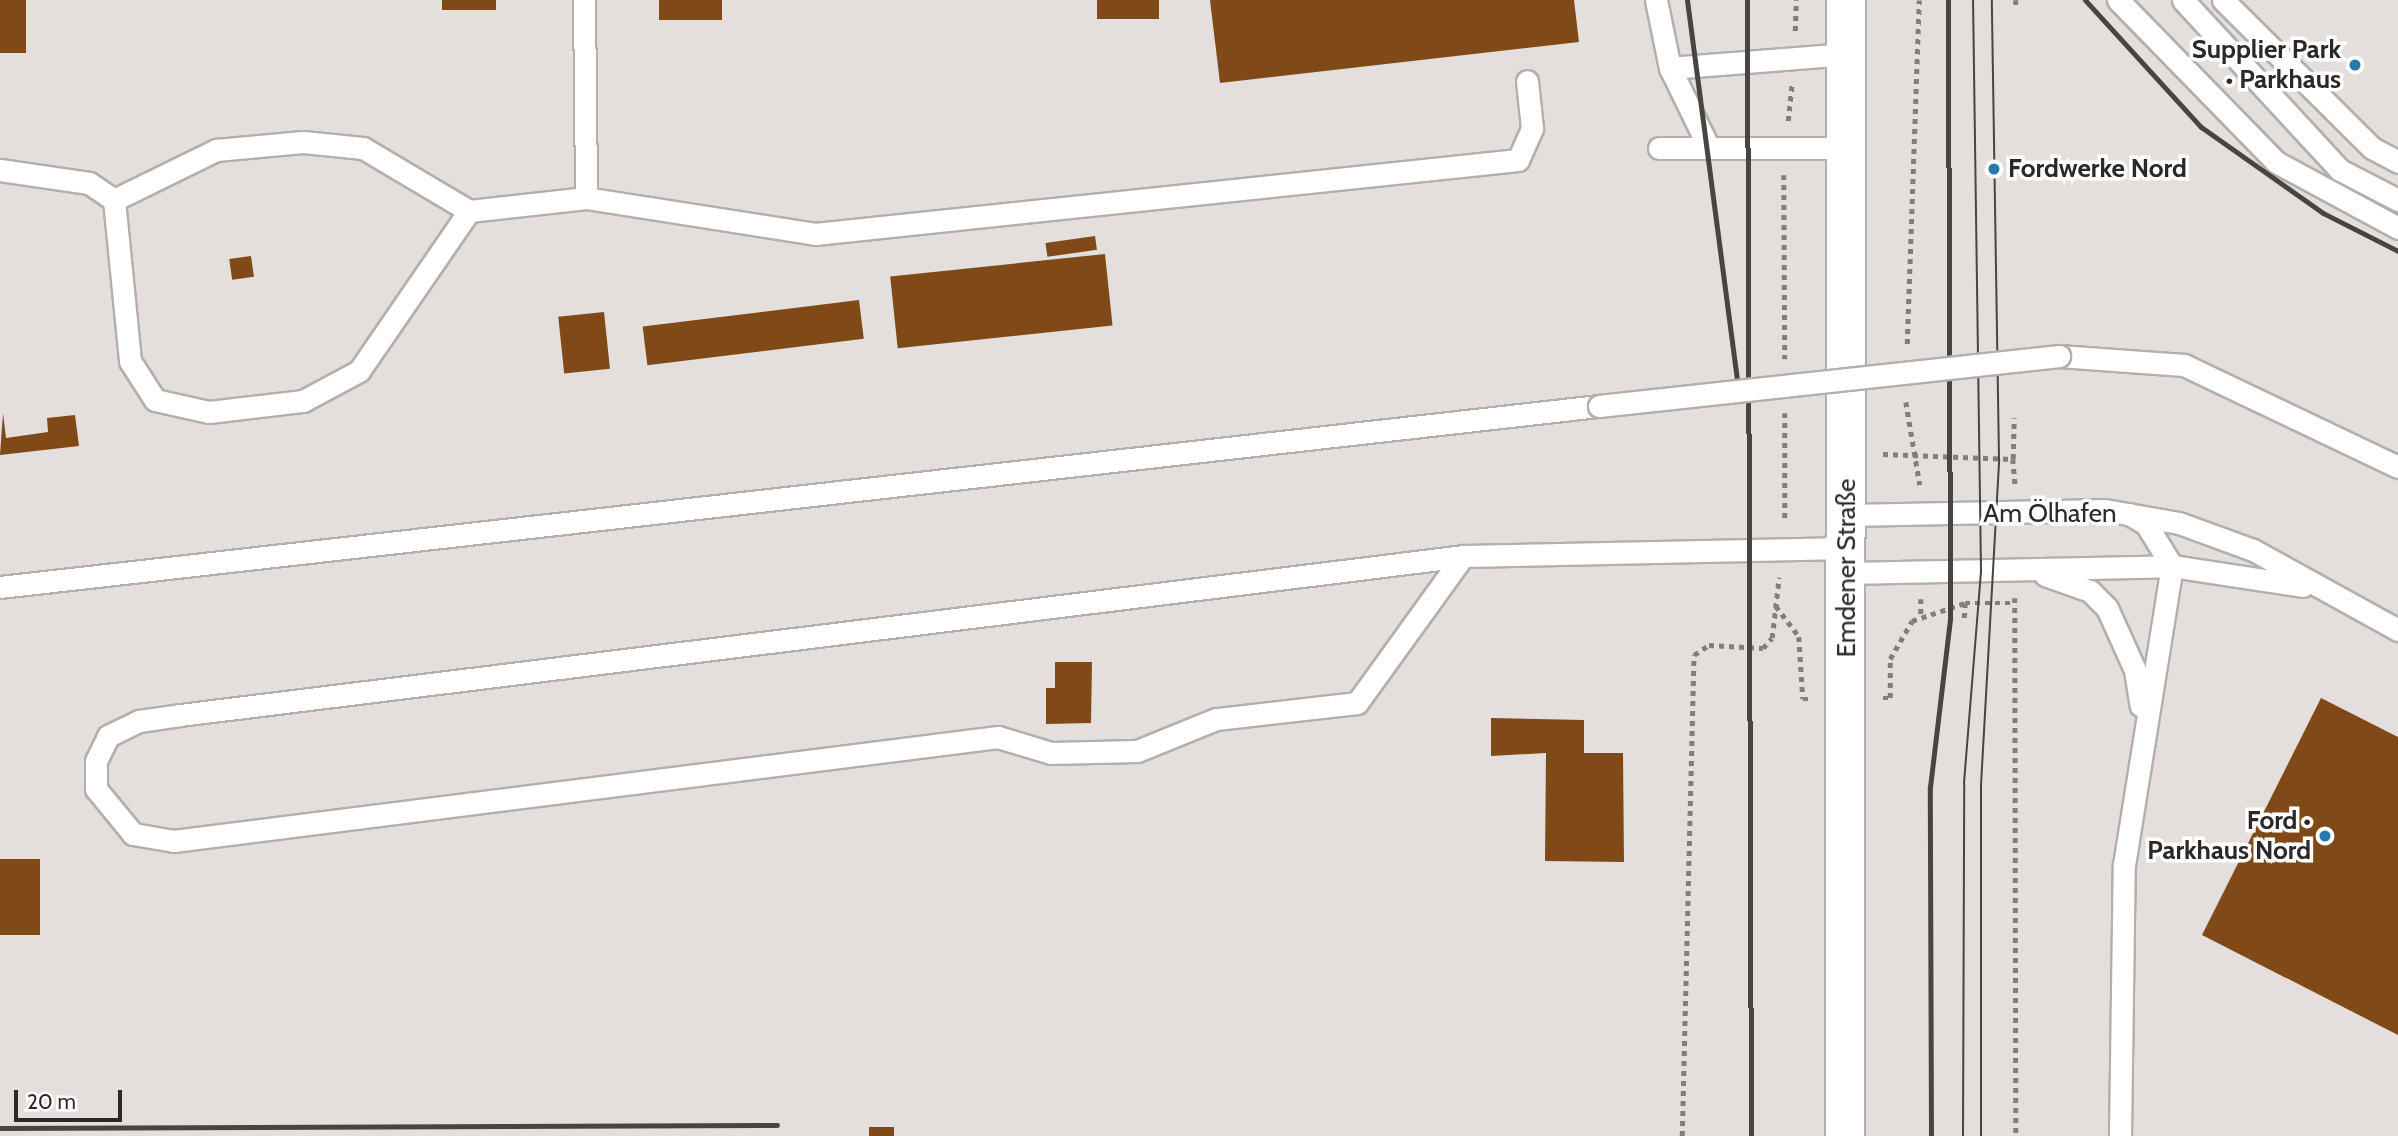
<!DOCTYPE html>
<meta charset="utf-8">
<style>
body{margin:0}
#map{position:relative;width:2398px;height:1136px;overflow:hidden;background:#e4dfdc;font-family:Cabin,sans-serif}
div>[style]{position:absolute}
.building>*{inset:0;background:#7f4a17;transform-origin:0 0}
.path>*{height:4.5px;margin-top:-2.25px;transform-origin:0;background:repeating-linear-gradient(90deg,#817e7b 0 5px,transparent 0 10px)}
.roads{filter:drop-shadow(2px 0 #b3afab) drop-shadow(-2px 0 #b3afab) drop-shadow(0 2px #b3afab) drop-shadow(0 -2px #b3afab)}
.lane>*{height:21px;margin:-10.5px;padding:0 10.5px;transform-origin:10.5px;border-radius:10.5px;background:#fff}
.secondary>*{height:38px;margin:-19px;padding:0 19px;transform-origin:19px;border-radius:19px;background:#fff}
.tram>*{height:2px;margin:-1px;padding:0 1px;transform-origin:1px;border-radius:1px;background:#474542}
.rail>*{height:5px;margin:-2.5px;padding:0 2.5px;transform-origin:2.5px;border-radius:2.5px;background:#474542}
.bridges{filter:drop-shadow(2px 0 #b3afab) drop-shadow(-2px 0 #b3afab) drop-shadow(0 2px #b3afab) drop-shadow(0 -2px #b3afab)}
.lane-bridge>*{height:21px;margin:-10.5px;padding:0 10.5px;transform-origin:10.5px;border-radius:10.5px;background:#fff}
.dots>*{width:19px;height:19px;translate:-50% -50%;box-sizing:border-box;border:4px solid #fff;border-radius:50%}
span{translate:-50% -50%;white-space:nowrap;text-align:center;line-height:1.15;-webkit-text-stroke:7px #fff;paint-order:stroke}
.poi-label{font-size:26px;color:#2b2927;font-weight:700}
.right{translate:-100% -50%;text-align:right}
.left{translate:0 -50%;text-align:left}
.street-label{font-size:26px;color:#2b2927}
.scale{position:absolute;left:14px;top:1090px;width:108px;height:32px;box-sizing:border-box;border:4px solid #2b2927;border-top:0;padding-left:9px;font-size:21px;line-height:24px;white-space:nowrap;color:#2b2927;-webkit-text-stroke:5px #fff;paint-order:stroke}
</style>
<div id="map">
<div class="building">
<i style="left:0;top:0;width:26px;height:53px"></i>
<i style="left:442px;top:0;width:54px;height:10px"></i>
<i style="left:659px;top:0;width:63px;height:20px"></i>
<i style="left:1097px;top:0;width:62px;height:19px"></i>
<i style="clip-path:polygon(1210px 0,1574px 0,1579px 42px,1220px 83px)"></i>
<i style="left:1095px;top:236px;width:14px;height:50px;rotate:82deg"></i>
<i style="left:1105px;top:254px;width:72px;height:216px;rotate:84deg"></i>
<i style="left:251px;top:256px;width:21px;height:22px;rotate:82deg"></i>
<i style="left:859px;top:300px;width:39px;height:218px;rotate:83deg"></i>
<i style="left:604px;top:312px;width:57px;height:46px;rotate:84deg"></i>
<i style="clip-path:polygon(3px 413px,6px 438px,48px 432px,47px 418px,75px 415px,79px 446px,0 455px)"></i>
<i style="clip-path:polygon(1055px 662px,1092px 662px,1091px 723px,1046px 724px,1046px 688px,1055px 688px)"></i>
<i style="clip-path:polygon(2321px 698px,2398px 737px,2398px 1035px,2202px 935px)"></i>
<i style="clip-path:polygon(1491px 718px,1584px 720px,1584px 753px,1623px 753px,1624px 862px,1545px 861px,1546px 753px,1491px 756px)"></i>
<i style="left:0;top:859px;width:40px;height:76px"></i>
<i style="left:894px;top:1127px;width:9px;height:25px;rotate:90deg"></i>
</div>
<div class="path">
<i style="left:2016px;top:0;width:8px;rotate:90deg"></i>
<i style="left:1795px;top:31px;width:31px;rotate:-88deg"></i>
<i style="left:1788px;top:121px;width:36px;rotate:-84deg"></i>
<i style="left:1784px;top:175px;width:184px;rotate:89.7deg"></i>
<i style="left:1907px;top:344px;width:344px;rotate:-88deg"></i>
<i style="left:1906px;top:402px;width:84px;rotate:80.4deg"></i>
<i style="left:1785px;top:413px;width:107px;rotate:90deg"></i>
<i style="left:1883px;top:454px;width:130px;rotate:2.2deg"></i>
<i style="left:2013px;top:459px;width:25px;rotate:85deg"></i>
<i style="left:2013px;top:459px;width:41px;rotate:-88.6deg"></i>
<i style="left:2015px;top:598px;width:538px;rotate:89.89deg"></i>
<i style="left:1921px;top:599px;width:17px;rotate:90deg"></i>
<i style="left:1776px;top:606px;width:39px;rotate:53deg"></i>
<i style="left:1799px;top:637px;width:62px;rotate:86.3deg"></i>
<i style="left:1803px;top:699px;width:5px"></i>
<i style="left:1964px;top:618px;width:15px;rotate:-86deg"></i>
<i style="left:1965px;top:603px;width:50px"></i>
<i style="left:1883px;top:698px;width:7px"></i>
<i style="left:1890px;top:698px;width:39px;rotate:-90deg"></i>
<i style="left:1890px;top:659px;width:44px;rotate:-59.9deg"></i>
<i style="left:1912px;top:621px;width:56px;rotate:-18.8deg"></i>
<i style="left:1682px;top:1136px;width:481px;rotate:-88.6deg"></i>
<i style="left:1694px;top:655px;width:18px;rotate:-34deg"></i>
<i style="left:1709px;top:645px;width:54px;rotate:3.2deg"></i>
<i style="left:1763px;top:648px;width:13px;rotate:-48deg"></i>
<i style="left:1772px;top:638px;width:61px;rotate:-83.5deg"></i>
</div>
<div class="roads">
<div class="lane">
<i style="left:584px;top:0;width:198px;rotate:89.4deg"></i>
<i style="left:1656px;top:0;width:69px;rotate:78.4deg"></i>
<i style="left:1670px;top:68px;width:89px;rotate:64deg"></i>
<i style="left:2118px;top:0;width:226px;rotate:45.7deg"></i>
<i style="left:2276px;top:162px;width:139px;rotate:28.4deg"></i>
<i style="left:2183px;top:0;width:231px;rotate:47.3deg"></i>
<i style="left:2340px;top:170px;width:65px;rotate:27.3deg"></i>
<i style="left:2223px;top:0;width:210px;rotate:44.8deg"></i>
<i style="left:2372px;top:148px;width:30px;rotate:28deg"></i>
<i style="left:1670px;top:68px;width:177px;rotate:-4.5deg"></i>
<i style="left:1659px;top:148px;width:187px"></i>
<i style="left:0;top:170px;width:90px;rotate:8.3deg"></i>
<i style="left:89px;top:183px;width:30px;rotate:34deg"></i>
<i style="left:114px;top:200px;width:162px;rotate:84.3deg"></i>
<i style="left:130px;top:361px;width:46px;rotate:57.3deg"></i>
<i style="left:155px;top:400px;width:55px;rotate:12.5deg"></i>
<i style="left:209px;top:412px;width:95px;rotate:-6.7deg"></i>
<i style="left:303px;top:401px;width:64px;rotate:-28.2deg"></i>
<i style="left:359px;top:371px;width:194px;rotate:-55.5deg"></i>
<i style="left:114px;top:200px;width:114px;rotate:-26.1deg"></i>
<i style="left:216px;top:150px;width:87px;rotate:-5.3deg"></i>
<i style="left:303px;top:142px;width:60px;rotate:5.7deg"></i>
<i style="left:363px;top:148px;width:123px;rotate:30.7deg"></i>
<i style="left:469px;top:211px;width:118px;rotate:-6.3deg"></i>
<i style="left:586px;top:198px;width:232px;rotate:8.9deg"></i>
<i style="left:815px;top:234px;width:707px;rotate:-6.01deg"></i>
<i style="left:1518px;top:160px;width:35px;rotate:-66deg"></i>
<i style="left:1532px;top:128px;width:47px;rotate:-96.1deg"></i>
<i style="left:2059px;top:356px;width:125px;rotate:4.1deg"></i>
<i style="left:2184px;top:365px;width:237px;rotate:25.5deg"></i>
<i style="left:1848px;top:515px;width:257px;rotate:-1.1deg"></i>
<i style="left:2105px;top:510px;width:75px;rotate:10deg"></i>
<i style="left:2179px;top:523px;width:79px;rotate:20deg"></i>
<i style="left:2253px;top:550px;width:166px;rotate:28.9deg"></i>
<i style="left:1463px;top:556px;width:181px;rotate:125.8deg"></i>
<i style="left:1357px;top:703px;width:142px;rotate:173.5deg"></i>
<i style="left:1216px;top:719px;width:85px;rotate:157.9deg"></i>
<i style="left:1137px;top:751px;width:86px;rotate:178.7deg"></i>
<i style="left:1051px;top:753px;width:55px;rotate:-163.2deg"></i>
<i style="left:998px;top:737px;width:831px;rotate:172.81deg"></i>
<i style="left:174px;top:841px;width:42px;rotate:-170.3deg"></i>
<i style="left:133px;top:834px;width:58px;rotate:-129.4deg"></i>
<i style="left:96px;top:789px;width:28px;rotate:-90deg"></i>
<i style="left:96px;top:761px;width:28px;rotate:-64deg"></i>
<i style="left:108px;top:736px;width:34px;rotate:-26deg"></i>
<i style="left:139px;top:721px;width:41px;rotate:-8.3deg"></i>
<i style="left:180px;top:715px;width:1293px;rotate:-7.06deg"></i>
<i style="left:1463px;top:556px;width:385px;rotate:-1.2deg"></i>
<i style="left:1848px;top:573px;width:324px;rotate:-1.2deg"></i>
<i style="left:2172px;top:566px;width:132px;rotate:8.7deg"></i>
<i style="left:2045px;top:575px;width:48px;rotate:19.6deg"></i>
<i style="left:2090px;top:591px;width:24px;rotate:45deg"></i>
<i style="left:2107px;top:608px;width:68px;rotate:65.7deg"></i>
<i style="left:2135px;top:670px;width:36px;rotate:81deg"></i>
<i style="left:0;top:587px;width:1609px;rotate:-6.46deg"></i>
<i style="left:2120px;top:1136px;width:271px;rotate:-89.2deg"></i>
<i style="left:2124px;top:865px;width:303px;rotate:-80.9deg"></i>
<i style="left:2172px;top:566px;width:49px;rotate:-121.8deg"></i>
<i style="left:2146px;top:524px;width:20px;rotate:-150deg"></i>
</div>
<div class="secondary">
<i style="left:1845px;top:1136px;width:1136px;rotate:-89.95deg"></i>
</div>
</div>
<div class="tram">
<i style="left:1963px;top:1136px;width:353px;rotate:-89.8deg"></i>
<i style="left:1964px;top:783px;width:213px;rotate:-85.4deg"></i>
<i style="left:1981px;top:571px;width:571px;rotate:-90.8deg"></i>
<i style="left:1981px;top:1136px;width:351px;rotate:-90deg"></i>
<i style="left:1981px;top:785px;width:326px;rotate:-86.8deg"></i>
<i style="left:1999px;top:459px;width:459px;rotate:-90.9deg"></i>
</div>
<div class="rail">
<i style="left:1687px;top:0;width:390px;rotate:82.5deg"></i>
<i style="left:1747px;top:0;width:1136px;rotate:89.8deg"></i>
<i style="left:2085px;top:0;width:172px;rotate:47.6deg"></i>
<i style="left:2201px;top:127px;width:149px;rotate:35.2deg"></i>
<i style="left:2323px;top:213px;width:84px;rotate:26.9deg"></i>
<i style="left:0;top:1128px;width:777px;rotate:-0.22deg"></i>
<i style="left:1931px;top:1136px;width:349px;rotate:-90.2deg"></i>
<i style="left:1930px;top:787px;width:169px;rotate:-83.2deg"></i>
<i style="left:1950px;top:619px;width:619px;rotate:-90.19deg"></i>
</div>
<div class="bridges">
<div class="lane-bridge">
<i style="left:1599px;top:406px;width:463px;rotate:-6.2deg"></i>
</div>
</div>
<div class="dots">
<i style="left:2355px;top:65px;background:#2779a9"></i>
<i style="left:1994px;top:169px;background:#2779a9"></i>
<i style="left:2325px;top:836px;background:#2779a9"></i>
</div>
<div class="poi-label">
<span class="right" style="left:2341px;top:65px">Supplier Park<br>• Parkhaus</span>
<span class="left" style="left:2008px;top:169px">Fordwerke Nord</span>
<span class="right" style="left:2311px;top:836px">Ford •<br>Parkhaus Nord</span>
</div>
<div class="street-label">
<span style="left:2050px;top:514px">Am Ölhafen</span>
<span style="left:1847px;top:568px;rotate:-90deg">Emdener Straße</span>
</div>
<div class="scale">20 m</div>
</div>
